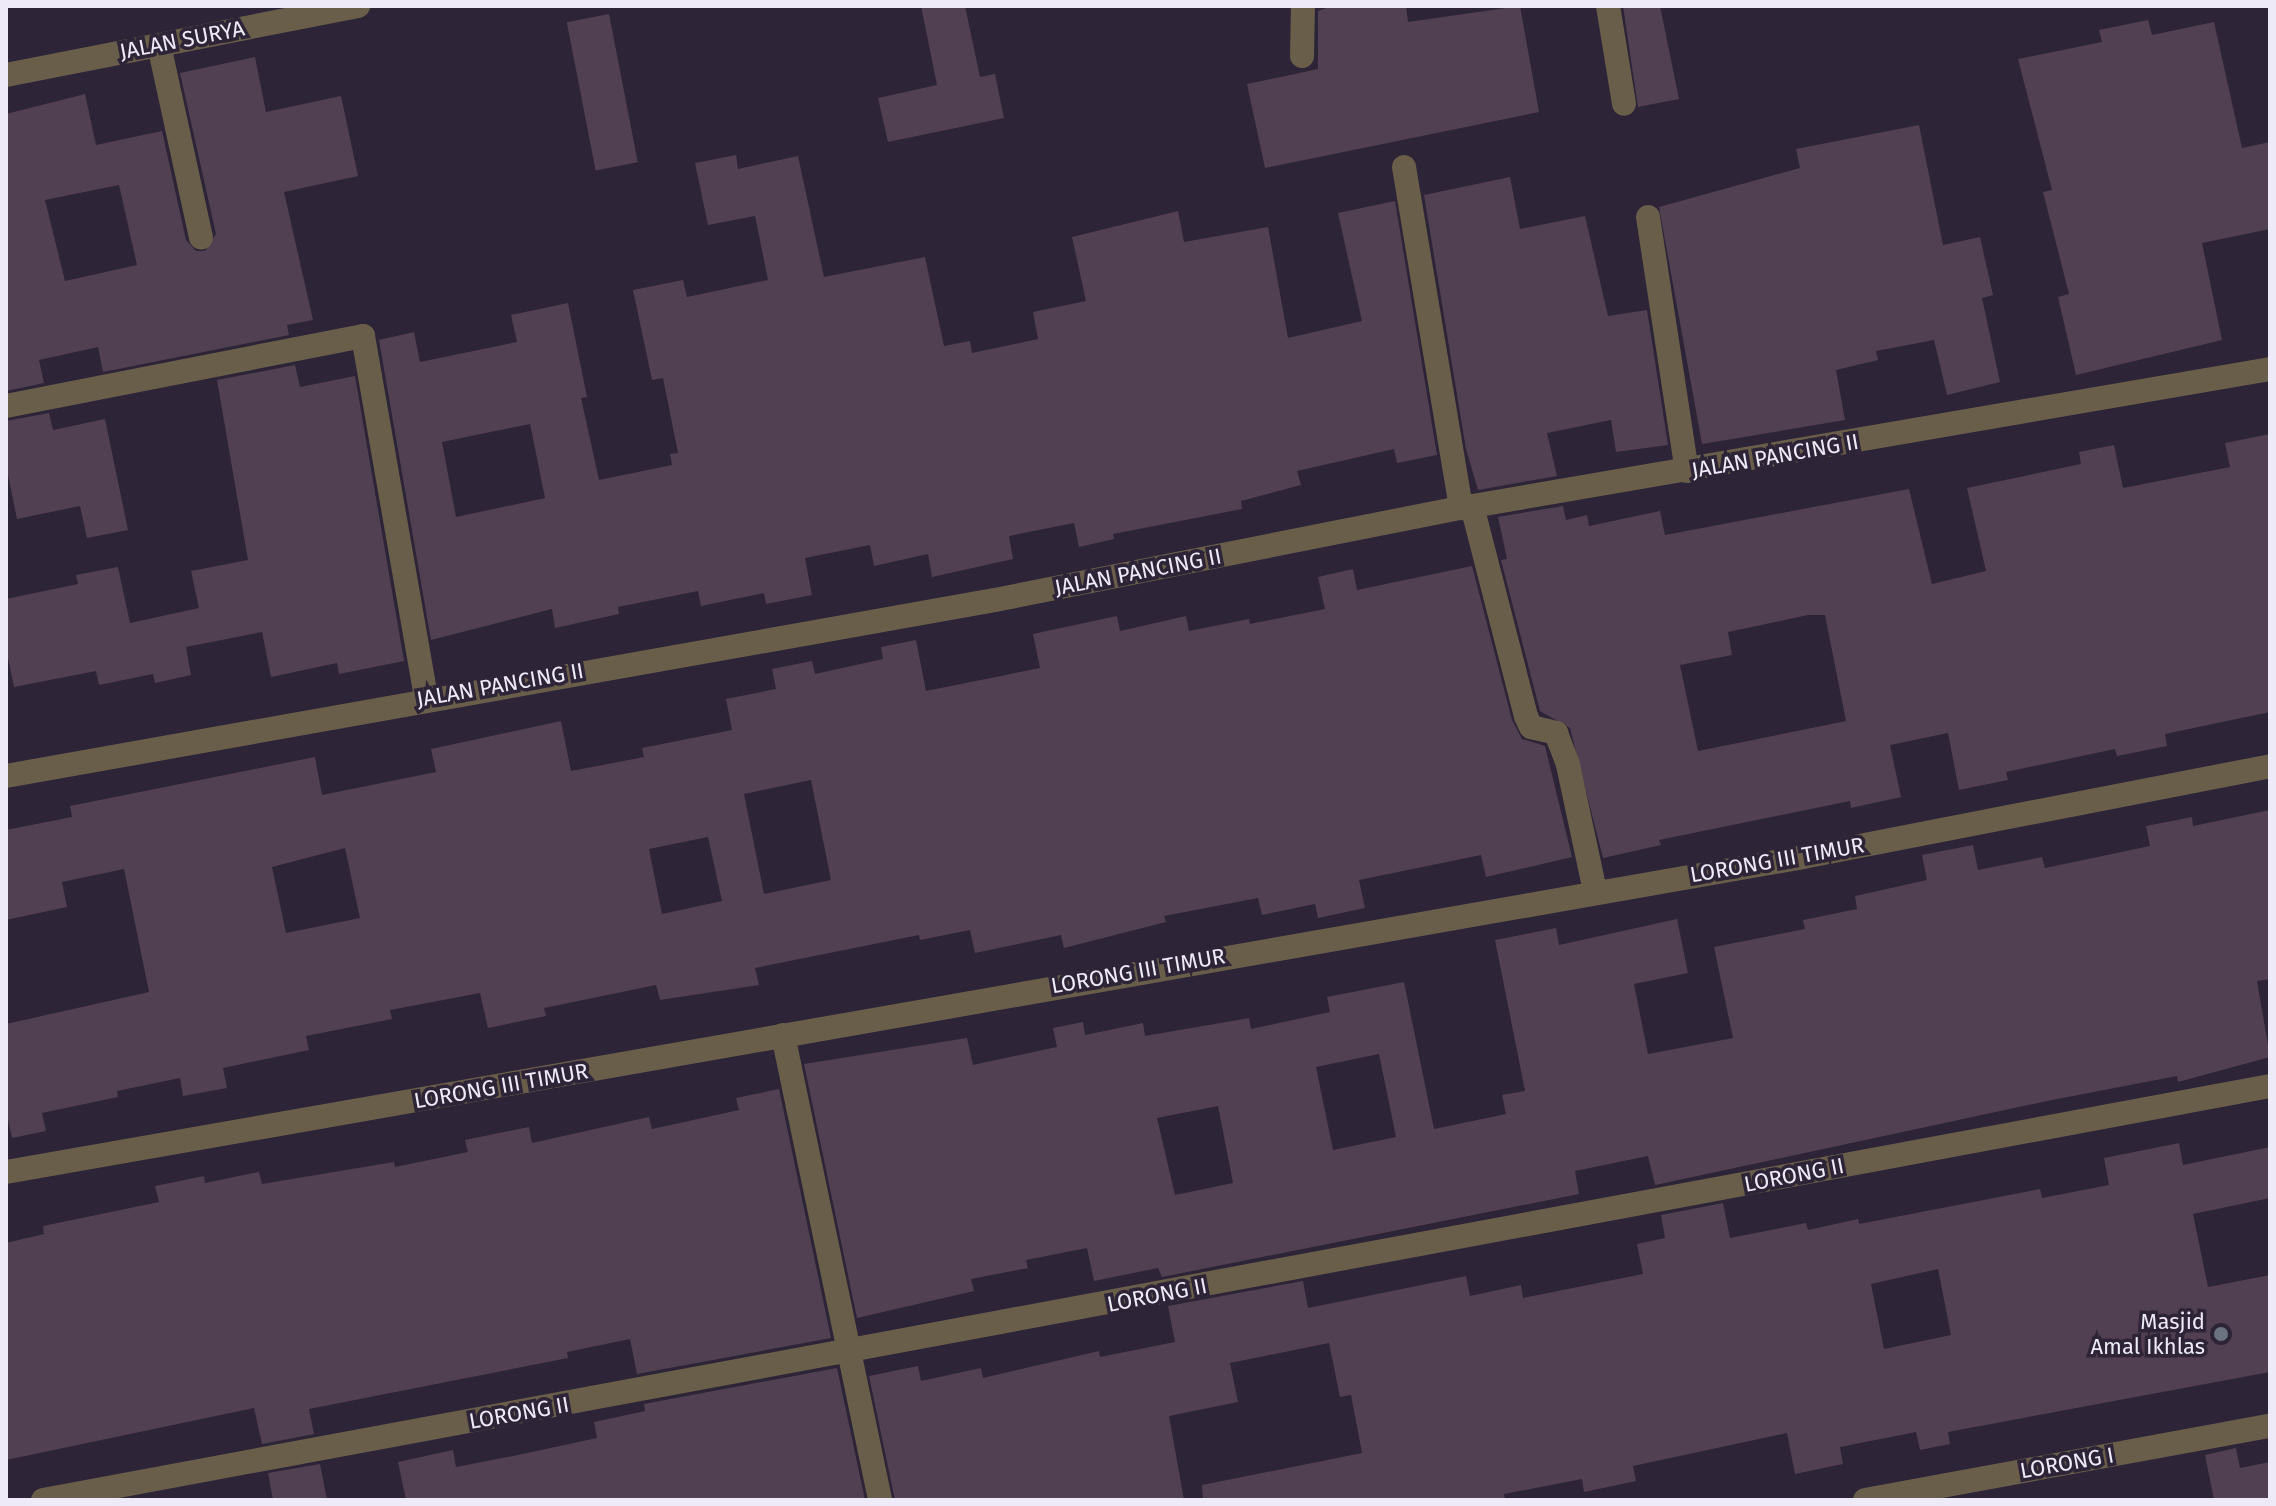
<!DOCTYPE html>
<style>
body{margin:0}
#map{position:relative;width:2276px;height:1506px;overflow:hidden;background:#2d2437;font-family:"Fira Sans",sans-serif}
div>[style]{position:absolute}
.building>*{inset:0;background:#514051;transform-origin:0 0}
.minor>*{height:24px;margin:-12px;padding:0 12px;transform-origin:12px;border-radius:12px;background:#685e4a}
.dots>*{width:22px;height:22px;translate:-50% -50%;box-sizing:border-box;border:4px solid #2d2437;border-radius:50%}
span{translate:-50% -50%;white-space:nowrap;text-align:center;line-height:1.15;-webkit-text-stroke:7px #2d2437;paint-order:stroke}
.street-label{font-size:22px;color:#efeaf7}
.poi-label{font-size:22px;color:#efeaf7}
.right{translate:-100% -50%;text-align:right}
.frame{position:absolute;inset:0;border:8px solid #efeaf7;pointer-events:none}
</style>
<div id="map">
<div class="building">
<i style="clip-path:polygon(921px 6px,965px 6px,980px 77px,995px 74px,1004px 118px,888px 142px,878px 98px,937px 85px)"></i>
<i style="clip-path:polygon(1332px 6px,1406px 6px,1408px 22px,1520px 6px,1539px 112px,1265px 168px,1247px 84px,1318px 69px,1318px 11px)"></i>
<i style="clip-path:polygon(1623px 6px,1660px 6px,1679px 99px,1638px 107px)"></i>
<i style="left:609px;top:14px;width:151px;height:43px;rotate:79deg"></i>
<i style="clip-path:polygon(2148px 20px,2152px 35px,2214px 22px,2242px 148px,2270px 142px,2270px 229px,2202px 243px,2222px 340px,2076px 375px,2058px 297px,2069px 294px,2043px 192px,2052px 190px,2018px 59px,2102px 42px,2099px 30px)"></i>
<i style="clip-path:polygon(evenodd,255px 57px,266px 112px,341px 96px,358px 176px,284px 192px,313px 320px,287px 325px,289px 335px,103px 372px,98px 347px,39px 360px,44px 383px,6px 391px,6px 114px,85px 94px,96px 145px,162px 131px,186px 240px,196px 251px,205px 251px,216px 234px,180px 73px,255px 57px,119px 185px,137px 265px,65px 281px,45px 200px,119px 185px)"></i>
<i style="clip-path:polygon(1919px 125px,1943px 245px,1980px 237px,1993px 295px,1982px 298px,2000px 382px,1947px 395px,1934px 340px,1876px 351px,1878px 360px,1836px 370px,1845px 420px,1702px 444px,1659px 207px,1800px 168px,1796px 149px)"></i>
<i style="clip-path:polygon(evenodd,736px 155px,738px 169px,798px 156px,824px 277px,925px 257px,944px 346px,970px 341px,972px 353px,1038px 339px,1033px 312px,1086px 301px,1072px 237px,1178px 211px,1184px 242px,1268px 227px,1288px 338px,1362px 321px,1338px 213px,1395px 201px,1437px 455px,1397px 463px,1394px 449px,1297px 471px,1301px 485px,1241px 501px,1242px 509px,1113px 534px,1114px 539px,1079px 547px,1074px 523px,1009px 536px,1013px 559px,932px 577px,928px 554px,874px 566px,870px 545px,805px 558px,812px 595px,766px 604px,764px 593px,701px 606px,698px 591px,618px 607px,619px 614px,555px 628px,552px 609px,431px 640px,379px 340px,414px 332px,420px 362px,517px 342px,511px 315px,568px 303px,587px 397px,581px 398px,599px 480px,672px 465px,670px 454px,678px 453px,663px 378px,652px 380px,633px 290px,683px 280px,687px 297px,768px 280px,755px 216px,708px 225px,695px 163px,736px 155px,530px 424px,545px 498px,456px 517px,442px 442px,530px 424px)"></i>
<i style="clip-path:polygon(1510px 177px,1520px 229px,1585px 216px,1608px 316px,1647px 310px,1668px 445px,1616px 452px,1611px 420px,1547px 433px,1557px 476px,1478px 490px,1466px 449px,1424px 195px)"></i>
<i style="clip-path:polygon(295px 365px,300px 387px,355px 376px,404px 661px,339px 674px,337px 663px,271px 677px,262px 632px,186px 647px,191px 675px,155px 683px,153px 674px,99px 685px,96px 671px,14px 687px,6px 648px,6px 599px,78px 584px,76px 575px,118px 567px,130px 623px,199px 608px,191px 571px,248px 560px,217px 380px)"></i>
<i style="clip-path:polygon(49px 413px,53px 430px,105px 419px,128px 530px,87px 538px,80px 506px,17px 519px,6px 465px,6px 421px)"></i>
<i style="clip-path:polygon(evenodd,2270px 434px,2270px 712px,2165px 734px,2167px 746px,2117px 756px,2115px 749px,2006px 772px,2008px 780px,1959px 790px,1948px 733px,1890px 745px,1901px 797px,1851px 808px,1850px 801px,1659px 840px,1661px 845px,1603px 858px,1570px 728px,1540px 711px,1501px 560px,1507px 559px,1498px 517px,1563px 506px,1566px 520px,1587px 515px,1589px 526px,1660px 511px,1665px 535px,1909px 489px,1932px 584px,1986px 571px,1967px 488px,2081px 464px,2079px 452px,2114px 445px,2123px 488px,2230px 467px,2225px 443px,2270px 434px,1808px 615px,1825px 615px,1846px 721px,1698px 751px,1680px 665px,1732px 655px,1728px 632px,1808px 615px)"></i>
<i style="clip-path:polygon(evenodd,1472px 566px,1512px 720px,1522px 739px,1545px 746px,1572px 857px,1486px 877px,1481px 855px,1359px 880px,1365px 908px,1318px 918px,1315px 904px,1262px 915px,1258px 898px,1164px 916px,1166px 922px,1064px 948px,1061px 935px,975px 953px,970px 930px,920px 940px,919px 935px,755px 968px,759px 985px,660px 1000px,656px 985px,544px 1008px,546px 1016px,488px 1028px,480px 993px,390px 1010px,392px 1019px,306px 1036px,309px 1050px,223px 1068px,227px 1088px,183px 1096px,180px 1078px,117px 1091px,118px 1097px,42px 1113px,46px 1131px,12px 1138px,6px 1110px,6px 1024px,149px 992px,124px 869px,62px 882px,67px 907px,6px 920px,6px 830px,72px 817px,70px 806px,315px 757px,322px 795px,436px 772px,431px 749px,561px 721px,571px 771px,644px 757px,642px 748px,732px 730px,726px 699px,776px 689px,772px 669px,812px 661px,815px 674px,883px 659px,881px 647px,916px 640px,926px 691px,1040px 668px,1033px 634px,1117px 616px,1120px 631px,1186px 616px,1189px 631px,1249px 619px,1250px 624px,1325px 609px,1318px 577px,1353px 569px,1357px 590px,1472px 566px,811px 780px,831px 880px,764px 894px,744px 794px,811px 780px,1472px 566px,708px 837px,722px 901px,662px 914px,649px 849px,708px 837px,1472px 566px,345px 848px,360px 918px,286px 933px,272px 867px,345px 848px)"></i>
<i style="clip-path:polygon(evenodd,2270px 810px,2270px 979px,2257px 981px,2270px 1057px,2178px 1082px,2177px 1076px,2052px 1100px,1655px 1185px,1648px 1156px,1575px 1171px,1579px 1194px,1162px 1277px,1158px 1268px,1094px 1281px,1087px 1248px,1026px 1260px,1028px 1268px,971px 1279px,974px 1291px,857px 1318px,804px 1064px,967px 1038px,973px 1065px,1057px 1047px,1053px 1028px,1083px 1022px,1085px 1035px,1143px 1023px,1145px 1036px,1249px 1018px,1251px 1029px,1330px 1012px,1327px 997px,1404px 982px,1434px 1129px,1506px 1114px,1502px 1095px,1525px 1091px,1495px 940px,1556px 928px,1559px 945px,1677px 919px,1688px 973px,1634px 984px,1648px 1054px,1733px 1038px,1714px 947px,1805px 929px,1803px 920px,1857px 909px,1855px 896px,1927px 880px,1922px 855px,1973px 845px,1978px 870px,2042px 857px,2045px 868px,2150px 846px,2146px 826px,2192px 817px,2193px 826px,2270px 810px,1379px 1054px,1396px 1137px,1333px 1150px,1316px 1067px,1379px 1054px,2270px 810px,1218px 1106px,1233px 1183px,1175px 1195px,1157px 1118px,1218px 1106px)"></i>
<i style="clip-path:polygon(779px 1089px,831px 1338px,637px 1374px,630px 1339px,567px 1352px,568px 1358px,309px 1409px,314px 1434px,262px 1444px,254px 1408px,6px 1460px,6px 1243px,44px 1234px,43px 1226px,159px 1202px,155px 1186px,204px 1176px,205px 1183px,259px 1172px,262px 1184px,394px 1162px,395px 1167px,468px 1152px,465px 1140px,529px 1127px,532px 1143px,649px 1117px,652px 1129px,739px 1110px,736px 1098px)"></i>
<i style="clip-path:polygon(evenodd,2179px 1143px,2183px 1165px,2270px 1147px,2270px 1198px,2193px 1214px,2208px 1287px,2270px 1275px,2270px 1372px,1948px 1432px,1950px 1444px,1920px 1450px,1916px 1432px,1840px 1447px,1843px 1464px,1795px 1474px,1787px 1433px,1633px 1466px,1636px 1481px,1584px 1492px,1582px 1479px,1504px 1494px,1505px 1500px,1203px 1500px,1202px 1485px,1362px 1453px,1351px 1395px,1340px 1397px,1329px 1343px,1230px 1363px,1238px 1402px,1169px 1416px,1184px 1500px,895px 1500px,869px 1376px,918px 1366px,921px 1381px,981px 1368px,983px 1378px,1099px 1351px,1100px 1357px,1175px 1342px,1168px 1306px,1303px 1281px,1308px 1308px,1466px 1276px,1470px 1296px,1521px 1285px,1523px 1298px,1643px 1274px,1637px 1244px,1665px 1238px,1661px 1215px,1723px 1203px,1730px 1238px,1806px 1223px,1808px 1230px,1858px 1219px,1859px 1224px,2040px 1189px,2042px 1198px,2109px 1185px,2104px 1158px,2179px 1143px,1938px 1269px,1951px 1335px,1884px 1349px,1871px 1284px,1938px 1269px)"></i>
<i style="clip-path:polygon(837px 1368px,865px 1500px,406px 1500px,398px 1462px,453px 1450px,456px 1467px,518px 1455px,597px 1438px,594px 1422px,645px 1411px,644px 1404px)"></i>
<i style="clip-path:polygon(2236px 1448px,2240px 1468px,2270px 1462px,2270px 1500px,2214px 1500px,2205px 1455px)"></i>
<i style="clip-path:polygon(320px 1464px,327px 1500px,273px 1500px,268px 1473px)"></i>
</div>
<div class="minor">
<i style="left:1608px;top:6px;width:99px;rotate:80.7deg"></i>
<i style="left:159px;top:45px;width:197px;rotate:77.7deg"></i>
<i style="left:1302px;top:56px;width:50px;rotate:-88.9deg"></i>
<i style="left:6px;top:75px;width:359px;rotate:-11.1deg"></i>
<i style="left:1404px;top:167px;width:346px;rotate:80.5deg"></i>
<i style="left:1648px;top:217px;width:257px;rotate:81.3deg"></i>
<i style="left:6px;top:406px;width:364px;rotate:-11.1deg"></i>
<i style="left:363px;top:336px;width:367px;rotate:80.1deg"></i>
<i style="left:1472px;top:506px;width:217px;rotate:75.6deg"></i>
<i style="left:1526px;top:716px;width:12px;rotate:66deg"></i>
<i style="left:1531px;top:727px;width:26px;rotate:13deg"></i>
<i style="left:1556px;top:733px;width:34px;rotate:69deg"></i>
<i style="left:1568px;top:765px;width:129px;rotate:77.9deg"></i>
<i style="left:6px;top:776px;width:1005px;rotate:-10.09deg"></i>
<i style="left:995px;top:600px;width:475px;rotate:-11.2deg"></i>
<i style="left:1461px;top:508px;width:821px;rotate:-9.75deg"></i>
<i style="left:783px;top:1035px;width:475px;rotate:78.2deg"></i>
<i style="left:6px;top:1172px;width:1824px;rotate:-9.94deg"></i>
<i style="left:1803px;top:857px;width:476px;rotate:-11deg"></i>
<i style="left:43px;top:1500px;width:2265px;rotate:-10.53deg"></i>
<i style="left:1865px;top:1500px;width:412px;rotate:-10.4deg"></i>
</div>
<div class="dots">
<i style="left:2221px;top:1334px;background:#6b7280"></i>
</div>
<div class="street-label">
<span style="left:182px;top:40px;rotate:-11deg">JALAN SURYA</span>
<span style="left:1775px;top:456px;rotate:-10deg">JALAN PANCING II</span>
<span style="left:1138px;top:572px;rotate:-11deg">JALAN PANCING II</span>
<span style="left:500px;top:685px;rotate:-10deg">JALAN PANCING II</span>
<span style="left:1777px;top:860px;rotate:-10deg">LORONG III TIMUR</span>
<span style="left:1138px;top:971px;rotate:-10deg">LORONG III TIMUR</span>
<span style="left:501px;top:1086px;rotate:-10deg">LORONG III TIMUR</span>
<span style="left:1794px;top:1175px;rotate:-11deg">LORONG II</span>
<span style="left:1157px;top:1295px;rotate:-11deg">LORONG II</span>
<span style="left:519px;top:1413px;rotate:-10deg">LORONG II</span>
<span style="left:2067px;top:1463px;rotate:-10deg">LORONG I</span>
</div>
<div class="poi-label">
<span class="right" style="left:2205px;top:1334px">Masjid<br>Amal Ikhlas</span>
</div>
<div class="frame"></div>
</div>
